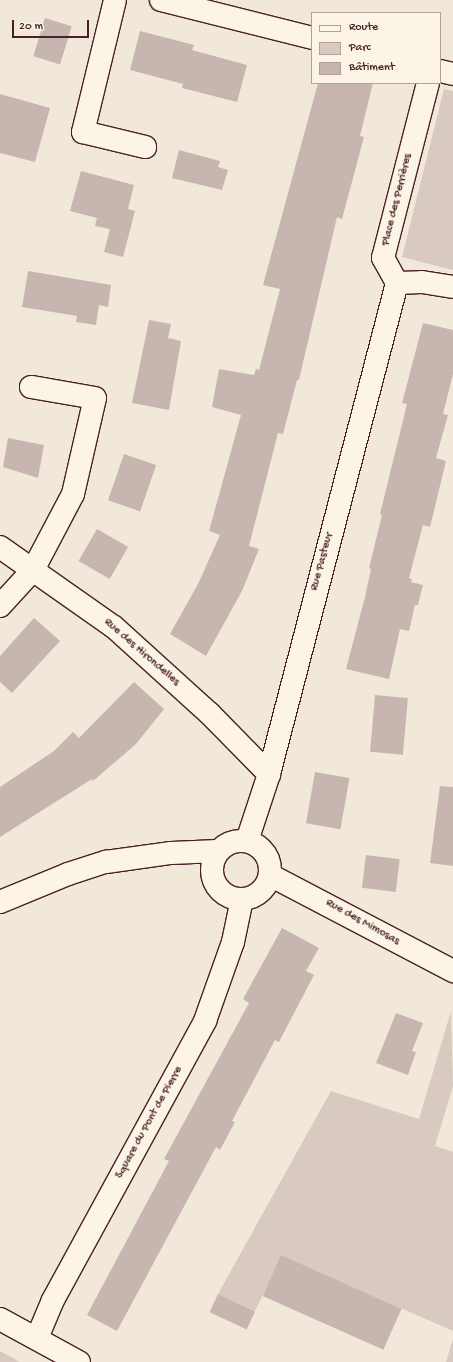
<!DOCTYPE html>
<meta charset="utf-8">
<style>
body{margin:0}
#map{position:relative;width:453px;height:1362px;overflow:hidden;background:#f1e8da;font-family:"Gochi Hand",sans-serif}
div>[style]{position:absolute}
.green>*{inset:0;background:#d8cac0}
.building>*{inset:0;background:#c7b6af;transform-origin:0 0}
.roads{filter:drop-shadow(1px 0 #4a1f2b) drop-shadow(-1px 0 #4a1f2b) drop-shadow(0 1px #4a1f2b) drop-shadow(0 -1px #4a1f2b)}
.minor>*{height:22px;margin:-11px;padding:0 11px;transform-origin:11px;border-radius:11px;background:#fcf5e5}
.minor>.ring{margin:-11px;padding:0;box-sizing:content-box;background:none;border:22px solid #fcf5e5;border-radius:50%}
span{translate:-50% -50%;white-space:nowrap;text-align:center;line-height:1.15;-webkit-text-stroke:3px #fcf5e5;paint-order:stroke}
.street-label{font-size:12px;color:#4a1f2b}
.legend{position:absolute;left:311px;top:12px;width:130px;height:72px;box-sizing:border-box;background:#fcf5e5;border:1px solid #b59f9b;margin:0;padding:5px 7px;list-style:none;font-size:12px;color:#4a1f2b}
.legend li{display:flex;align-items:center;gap:8px;height:20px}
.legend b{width:20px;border:1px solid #b59f9b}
.scale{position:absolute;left:12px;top:20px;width:77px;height:18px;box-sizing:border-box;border:2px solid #4a1f2b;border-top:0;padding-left:5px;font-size:12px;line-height:14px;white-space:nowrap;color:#4a1f2b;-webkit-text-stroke:3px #fcf5e5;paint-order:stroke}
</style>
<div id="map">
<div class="green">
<i style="clip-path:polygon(444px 89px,453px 91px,453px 270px,402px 257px)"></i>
<i style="clip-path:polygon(451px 1011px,453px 1086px,435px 1146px,453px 1152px,453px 1331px,282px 1256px,255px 1311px,218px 1294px,331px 1091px,419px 1119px)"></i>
<i style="clip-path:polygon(453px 1339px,453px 1362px,446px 1362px)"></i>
<i style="clip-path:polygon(0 1351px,20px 1362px,0 1362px)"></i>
</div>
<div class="building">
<i style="left:45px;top:18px;width:28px;height:40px;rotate:17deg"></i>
<i style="clip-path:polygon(140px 31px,194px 45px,192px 50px,247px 65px,237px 102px,182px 88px,183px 84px,130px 70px)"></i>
<i style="clip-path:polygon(318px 83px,373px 83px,360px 136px,364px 137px,342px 219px,337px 217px,299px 380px,297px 380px,283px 434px,278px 433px,249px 546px,259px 549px,242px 591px,206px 656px,170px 634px,198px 584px,220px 535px,209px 531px,241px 415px,212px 407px,219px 369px,254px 375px,256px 369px,259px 370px,280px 289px,263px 285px)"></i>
<i style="clip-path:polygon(0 94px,50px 108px,35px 162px,0 153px)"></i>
<i style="clip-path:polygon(179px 150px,220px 161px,218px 167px,228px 170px,222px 190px,172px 178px)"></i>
<i style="clip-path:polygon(81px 171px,134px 185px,128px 209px,135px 211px,123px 257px,104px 252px,110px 229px,95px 226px,97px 218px,70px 211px)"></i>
<i style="clip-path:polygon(28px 271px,111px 285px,108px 307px,99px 305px,96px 325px,76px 322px,77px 316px,22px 307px)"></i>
<i style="clip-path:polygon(149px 320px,171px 324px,168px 338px,181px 341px,169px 410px,132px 403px)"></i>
<i style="clip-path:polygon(423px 323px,453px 330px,453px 374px,443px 414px,448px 415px,436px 458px,446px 461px,430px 527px,423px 525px,409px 578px,412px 579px,411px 582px,423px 585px,418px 605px,415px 605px,409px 631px,400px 629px,389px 679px,346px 669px,365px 597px,371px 569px,369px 568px,382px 515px,380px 514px,407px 404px,402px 403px)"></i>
<i style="clip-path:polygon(8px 438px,44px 445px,38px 478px,3px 467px)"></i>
<i style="left:124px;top:454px;width:34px;height:49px;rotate:19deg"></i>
<i style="left:97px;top:529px;width:36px;height:37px;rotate:30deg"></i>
<i style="clip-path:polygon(34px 618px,60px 641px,12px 693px,0 682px,0 656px)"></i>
<i style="clip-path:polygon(134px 682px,164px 709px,136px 744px,93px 781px,92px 779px,0 837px,0 787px,54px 751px,73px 732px,79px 738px)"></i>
<i style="left:375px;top:695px;width:33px;height:57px;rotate:5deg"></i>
<i style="left:315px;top:772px;width:35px;height:52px;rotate:10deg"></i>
<i style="clip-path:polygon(440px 786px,453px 787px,453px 866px,430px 863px)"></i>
<i style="left:366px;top:855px;width:34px;height:33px;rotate:7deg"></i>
<i style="clip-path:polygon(282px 928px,319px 948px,306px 971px,314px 975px,279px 1042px,275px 1040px,232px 1121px,235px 1122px,220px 1150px,216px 1147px,117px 1331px,87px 1315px,169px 1161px,164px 1159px,249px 1003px,243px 999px)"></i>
<i style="clip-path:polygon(396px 1013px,423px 1023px,412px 1051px,416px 1052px,408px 1075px,376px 1063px)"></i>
<i style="left:281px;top:1255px;width:132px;height:45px;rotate:24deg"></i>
<i style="left:218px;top:1294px;width:41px;height:20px;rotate:25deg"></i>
</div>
<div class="roads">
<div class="minor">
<i style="left:115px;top:0;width:136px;rotate:103.6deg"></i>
<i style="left:83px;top:132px;width:64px;rotate:13.6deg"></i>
<i style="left:161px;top:0;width:156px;rotate:14.1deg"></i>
<i style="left:440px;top:71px;width:13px;rotate:13deg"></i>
<i style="left:397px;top:283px;width:29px;rotate:-119deg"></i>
<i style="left:383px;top:258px;width:181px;rotate:-75.6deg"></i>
<i style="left:397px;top:283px;width:25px;rotate:-2deg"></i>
<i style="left:422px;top:282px;width:31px;rotate:9deg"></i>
<i style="left:0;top:547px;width:139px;rotate:35.1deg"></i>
<i style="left:114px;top:627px;width:128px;rotate:42.2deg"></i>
<i style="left:209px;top:713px;width:86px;rotate:45.5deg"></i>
<i style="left:0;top:606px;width:49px;rotate:-47.5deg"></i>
<i style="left:33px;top:570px;width:86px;rotate:-62.2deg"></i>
<i style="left:73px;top:494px;width:98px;rotate:-77.1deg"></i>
<i style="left:95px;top:398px;width:65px;rotate:-170.2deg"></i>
<i class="ring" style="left:212px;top:841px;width:36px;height:36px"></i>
<i style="left:247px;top:841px;width:71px;rotate:-71.8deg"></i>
<i style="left:269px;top:774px;width:507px;rotate:-75.39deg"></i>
<i style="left:270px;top:875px;width:207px;rotate:27.7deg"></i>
<i style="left:0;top:902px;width:74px;rotate:-22.4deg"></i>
<i style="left:68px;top:874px;width:40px;rotate:-18deg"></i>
<i style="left:106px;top:862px;width:66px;rotate:-7.9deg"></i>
<i style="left:171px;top:853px;width:47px;rotate:-2.4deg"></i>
<i style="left:0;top:1319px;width:90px;rotate:28.6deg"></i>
<i style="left:37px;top:1338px;width:41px;rotate:-67.2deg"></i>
<i style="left:53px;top:1300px;width:318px;rotate:-61.4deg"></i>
<i style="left:205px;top:1021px;width:84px;rotate:-70.5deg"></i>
<i style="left:233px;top:942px;width:44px;rotate:-78.2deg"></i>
</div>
</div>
<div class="street-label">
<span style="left:398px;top:200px;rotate:-76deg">Place des Perrières</span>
<span style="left:323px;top:562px;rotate:-75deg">Rue Pasteur</span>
<span style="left:141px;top:653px;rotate:41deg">Rue des Hirondelles</span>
<span style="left:362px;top:923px;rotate:29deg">Rue des Mimosas</span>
<span style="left:150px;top:1123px;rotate:-61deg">Square du Pont de Pierre</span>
</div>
<ul class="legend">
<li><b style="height:5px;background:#fcf5e5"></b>Route</li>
<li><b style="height:11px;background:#d8cac0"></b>Parc</li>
<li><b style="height:11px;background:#c7b6af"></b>Bâtiment</li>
</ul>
<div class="scale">20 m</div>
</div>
